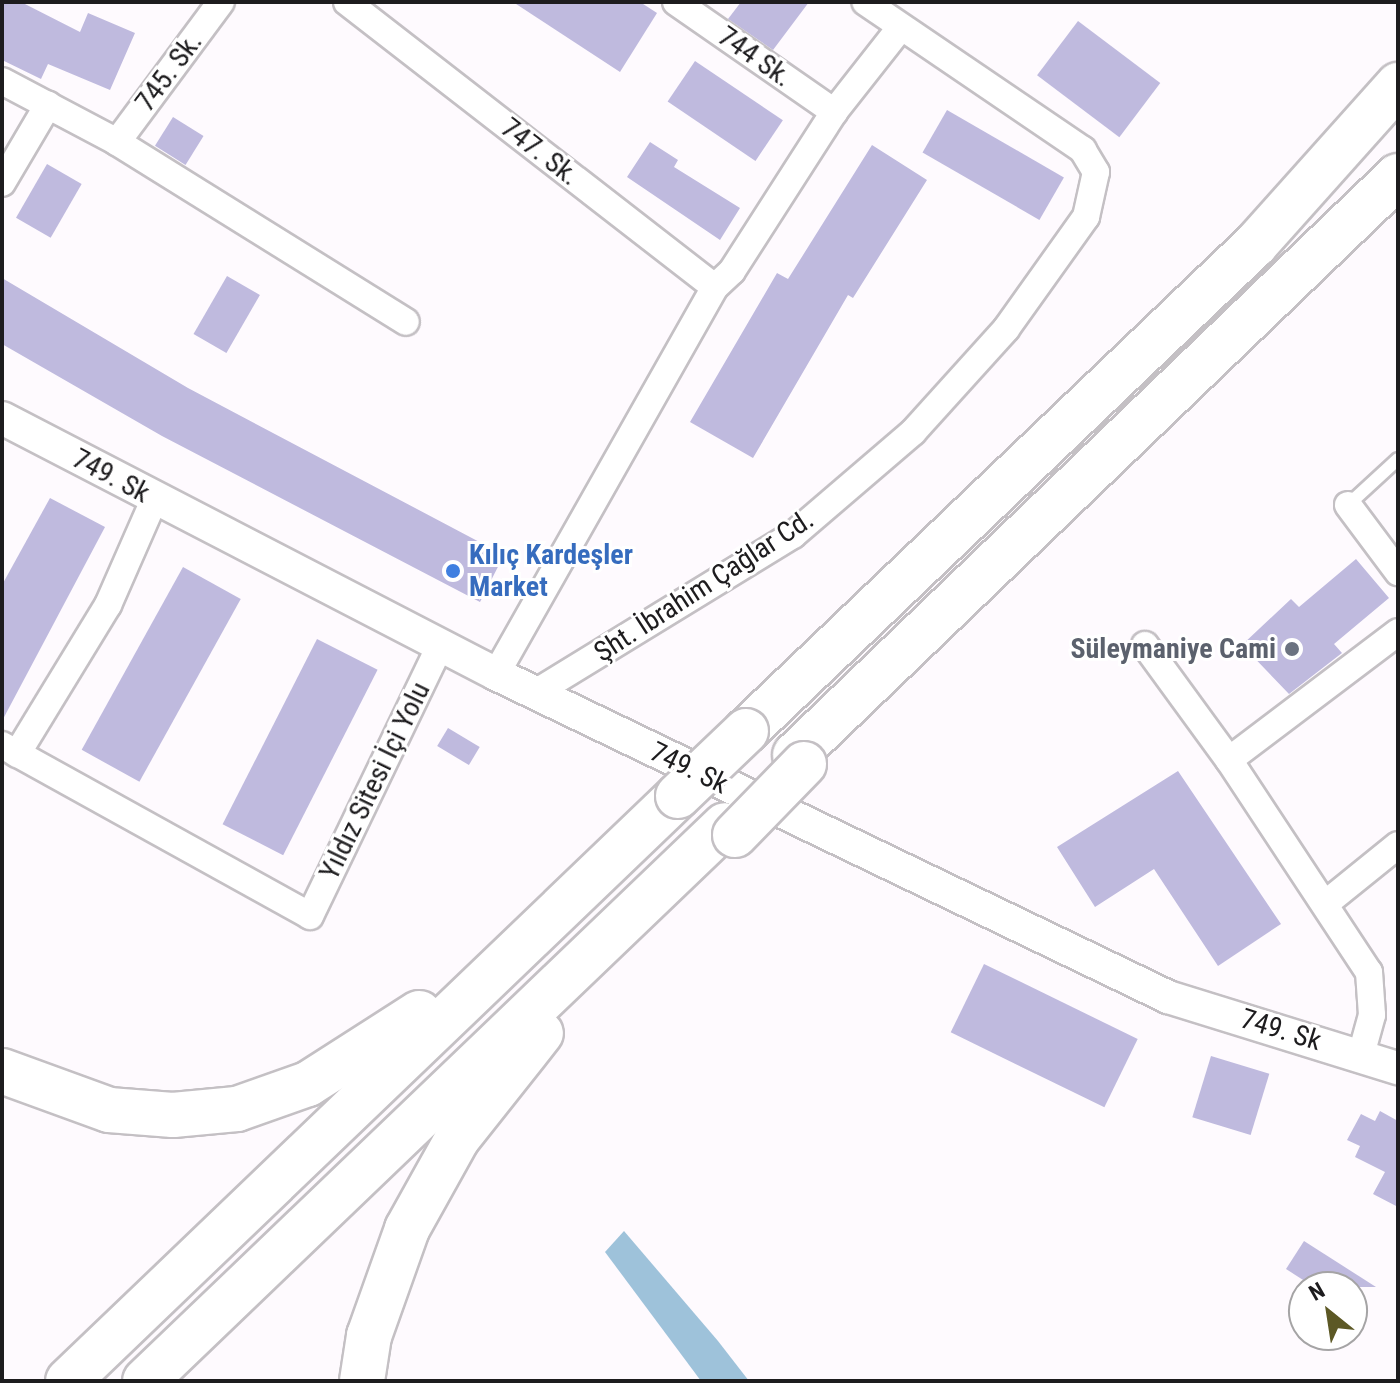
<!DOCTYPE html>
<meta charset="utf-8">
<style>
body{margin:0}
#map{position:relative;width:1400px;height:1383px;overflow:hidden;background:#fefafe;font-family:"Roboto Condensed",sans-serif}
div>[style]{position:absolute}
.water>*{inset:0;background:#9ec2da}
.building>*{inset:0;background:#bfbade;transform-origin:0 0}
.roads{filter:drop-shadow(2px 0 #c4c0c4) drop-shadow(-2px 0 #c4c0c4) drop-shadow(0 2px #c4c0c4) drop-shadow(0 -2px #c4c0c4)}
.service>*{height:12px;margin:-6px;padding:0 6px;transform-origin:6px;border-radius:6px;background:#fff}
.minor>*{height:26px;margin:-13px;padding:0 13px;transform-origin:13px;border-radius:13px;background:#fff}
.tertiary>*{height:32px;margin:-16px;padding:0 16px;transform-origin:16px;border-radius:16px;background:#fff}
.motorway>*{height:44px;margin:-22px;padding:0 22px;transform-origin:22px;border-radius:22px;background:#fff}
.bridges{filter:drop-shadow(2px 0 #c4c0c4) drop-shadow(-2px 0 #c4c0c4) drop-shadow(0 2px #c4c0c4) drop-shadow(0 -2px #c4c0c4)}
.motorway-bridge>*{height:44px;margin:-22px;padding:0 22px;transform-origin:22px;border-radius:22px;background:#fff}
.dots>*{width:22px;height:22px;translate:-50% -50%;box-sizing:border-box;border:4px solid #fff;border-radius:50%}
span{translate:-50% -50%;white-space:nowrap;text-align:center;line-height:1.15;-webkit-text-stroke:6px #fff;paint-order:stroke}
.street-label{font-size:28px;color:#1d1c1e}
.shop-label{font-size:28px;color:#366cbe;font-weight:700}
.left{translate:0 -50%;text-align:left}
.worship-label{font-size:28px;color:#5b616d;font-weight:700}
.right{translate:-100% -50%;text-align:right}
.frame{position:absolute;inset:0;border:4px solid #1d1c1e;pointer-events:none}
.north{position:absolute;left:1288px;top:1271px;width:80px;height:80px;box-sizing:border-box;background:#fff;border:2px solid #a5a4a5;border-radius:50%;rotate:330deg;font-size:22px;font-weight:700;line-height:32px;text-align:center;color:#1d1c1e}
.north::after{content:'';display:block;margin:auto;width:28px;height:36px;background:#5c5825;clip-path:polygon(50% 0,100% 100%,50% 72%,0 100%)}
</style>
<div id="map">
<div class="water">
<i style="clip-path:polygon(624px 1231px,718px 1341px,749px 1381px,701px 1381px,605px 1252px)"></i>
</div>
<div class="building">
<i style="clip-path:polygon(2px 2px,21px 2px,80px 32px,88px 13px,135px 33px,110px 90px,48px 64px,41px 79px,2px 60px)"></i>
<i style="clip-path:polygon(513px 2px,640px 2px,657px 13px,620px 72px)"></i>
<i style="clip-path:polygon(741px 2px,809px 2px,773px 50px,728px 19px)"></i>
<i style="left:1078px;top:21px;width:103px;height:68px;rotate:37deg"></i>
<i style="left:695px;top:61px;width:106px;height:49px;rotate:34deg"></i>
<i style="left:947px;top:110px;width:135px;height:49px;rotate:30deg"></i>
<i style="left:173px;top:117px;width:36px;height:34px;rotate:32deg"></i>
<i style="clip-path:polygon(650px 142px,678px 160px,674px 167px,740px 208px,720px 240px,627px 177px)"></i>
<i style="clip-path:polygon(872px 145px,927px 180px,853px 298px,848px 295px,753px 458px,690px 422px,777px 273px,788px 279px)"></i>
<i style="left:47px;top:164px;width:40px;height:62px;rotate:30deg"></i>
<i style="left:227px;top:276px;width:38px;height:67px;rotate:30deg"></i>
<i style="clip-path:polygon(2px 278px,188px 388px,504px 555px,480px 602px,162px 436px,2px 344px)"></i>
<i style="clip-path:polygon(50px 498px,105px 527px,2px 721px,2px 585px)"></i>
<i style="clip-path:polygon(1356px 559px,1389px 598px,1334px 644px,1342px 653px,1289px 694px,1242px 645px,1291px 599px,1299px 607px)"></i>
<i style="left:183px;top:567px;width:66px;height:209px;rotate:29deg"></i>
<i style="left:317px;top:639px;width:68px;height:208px;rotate:27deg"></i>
<i style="left:448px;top:728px;width:37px;height:21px;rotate:31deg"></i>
<i style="clip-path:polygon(1178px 771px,1281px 924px,1218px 966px,1154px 869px,1095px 907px,1057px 847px)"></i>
<i style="left:984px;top:964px;width:171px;height:76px;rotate:26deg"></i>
<i style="left:1211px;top:1056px;width:61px;height:64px;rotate:17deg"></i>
<i style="clip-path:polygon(1380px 1111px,1398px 1121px,1398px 1207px,1373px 1194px,1385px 1172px,1355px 1157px,1360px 1146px,1347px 1140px,1361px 1114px,1375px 1121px)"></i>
<i style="clip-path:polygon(1304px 1241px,1376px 1287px,1314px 1287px,1286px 1269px)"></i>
</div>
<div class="roads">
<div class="service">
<i style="left:1348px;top:505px;width:68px;rotate:-42.6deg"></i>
</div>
<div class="minor">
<i style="left:347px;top:2px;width:465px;rotate:37.8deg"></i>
<i style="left:715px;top:287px;width:23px;rotate:-43deg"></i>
<i style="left:732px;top:271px;width:189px;rotate:-57.3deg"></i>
<i style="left:834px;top:112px;width:108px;rotate:-51.8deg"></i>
<i style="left:676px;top:2px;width:193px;rotate:34.8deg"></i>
<i style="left:2px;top:81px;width:130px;rotate:27.9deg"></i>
<i style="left:117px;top:142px;width:340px;rotate:31.9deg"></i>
<i style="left:117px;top:142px;width:174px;rotate:-53.4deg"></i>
<i style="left:2px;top:183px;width:91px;rotate:-59.5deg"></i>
<i style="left:1348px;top:505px;width:84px;rotate:53.3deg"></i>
<i style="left:1145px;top:645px;width:142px;rotate:53.9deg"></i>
<i style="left:1229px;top:760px;width:254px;rotate:56.6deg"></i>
<i style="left:1369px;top:972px;width:43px;rotate:86deg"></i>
<i style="left:1372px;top:1015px;width:41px;rotate:105.4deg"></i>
<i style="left:496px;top:674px;width:445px;rotate:-60.5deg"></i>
<i style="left:535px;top:693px;width:303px;rotate:-31.5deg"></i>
<i style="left:793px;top:535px;width:158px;rotate:-40.6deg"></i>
<i style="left:913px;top:432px;width:139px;rotate:-47.9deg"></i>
<i style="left:1006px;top:329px;width:138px;rotate:-54.5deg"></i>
<i style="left:1086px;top:217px;width:46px;rotate:-77.5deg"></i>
<i style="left:1096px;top:172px;width:26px;rotate:-121deg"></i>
<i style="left:1083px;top:150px;width:263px;rotate:-145.8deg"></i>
<i style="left:2px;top:745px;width:352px;rotate:29deg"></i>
<i style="left:310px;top:916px;width:300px;rotate:-64.3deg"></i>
<i style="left:17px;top:754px;width:175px;rotate:-58.6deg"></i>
<i style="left:108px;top:605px;width:117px;rotate:-66.3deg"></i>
<i style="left:1229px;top:760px;width:212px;rotate:-37.1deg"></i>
<i style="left:1325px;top:904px;width:94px;rotate:-38.9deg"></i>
</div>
<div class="tertiary">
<i style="left:2px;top:418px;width:556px;rotate:27.39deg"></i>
<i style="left:496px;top:674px;width:746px;rotate:25.67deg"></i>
<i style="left:1168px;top:997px;width:241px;rotate:17.2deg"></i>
</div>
<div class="motorway">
<i style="left:746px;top:731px;width:704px;rotate:-43.68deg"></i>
<i style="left:1255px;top:245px;width:215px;rotate:-48.2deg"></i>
<i style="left:795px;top:755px;width:836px;rotate:-43.84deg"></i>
<i style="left:2px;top:1071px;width:114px;rotate:20deg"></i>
<i style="left:109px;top:1110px;width:64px;rotate:4.5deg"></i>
<i style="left:173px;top:1115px;width:64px;rotate:-5.4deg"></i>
<i style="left:237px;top:1109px;width:75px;rotate:-19.4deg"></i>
<i style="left:308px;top:1084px;width:132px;rotate:-32.6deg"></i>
<i style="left:68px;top:1381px;width:845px;rotate:-43.8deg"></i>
<i style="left:145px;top:1381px;width:803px;rotate:-43.79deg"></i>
<i style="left:362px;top:1381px;width:46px;rotate:-81.2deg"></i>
<i style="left:369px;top:1336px;width:114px;rotate:-70.4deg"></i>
<i style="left:407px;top:1229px;width:103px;rotate:-60.9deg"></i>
<i style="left:457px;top:1139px;width:135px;rotate:-51.6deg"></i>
</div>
</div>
<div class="bridges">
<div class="motorway-bridge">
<i style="left:678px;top:796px;width:94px;rotate:-43.7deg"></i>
<i style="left:735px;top:835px;width:99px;rotate:-45.8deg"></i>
</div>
</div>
<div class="dots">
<i style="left:453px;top:571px;background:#3f7fe0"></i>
<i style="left:1292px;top:649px;background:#6b7280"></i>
</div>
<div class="street-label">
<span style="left:755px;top:57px;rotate:35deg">744 Sk.</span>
<span style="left:169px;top:72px;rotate:-53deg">745. Sk.</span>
<span style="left:540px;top:152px;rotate:38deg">747. Sk.</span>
<span style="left:111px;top:476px;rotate:28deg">749. Sk</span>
<span style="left:704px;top:586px;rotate:-33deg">Şht. İbrahim Çağlar Cd.</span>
<span style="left:689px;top:768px;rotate:26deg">749. Sk</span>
<span style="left:375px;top:781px;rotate:-64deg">Yıldız Sitesi İçi Yolu</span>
<span style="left:1281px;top:1030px;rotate:17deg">749. Sk</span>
</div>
<div class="shop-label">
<span class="left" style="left:469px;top:571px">Kılıç Kardeşler<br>Market</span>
</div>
<div class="worship-label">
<span class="right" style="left:1276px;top:649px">Süleymaniye Cami</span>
</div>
<div class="frame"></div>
<div class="north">N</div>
</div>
